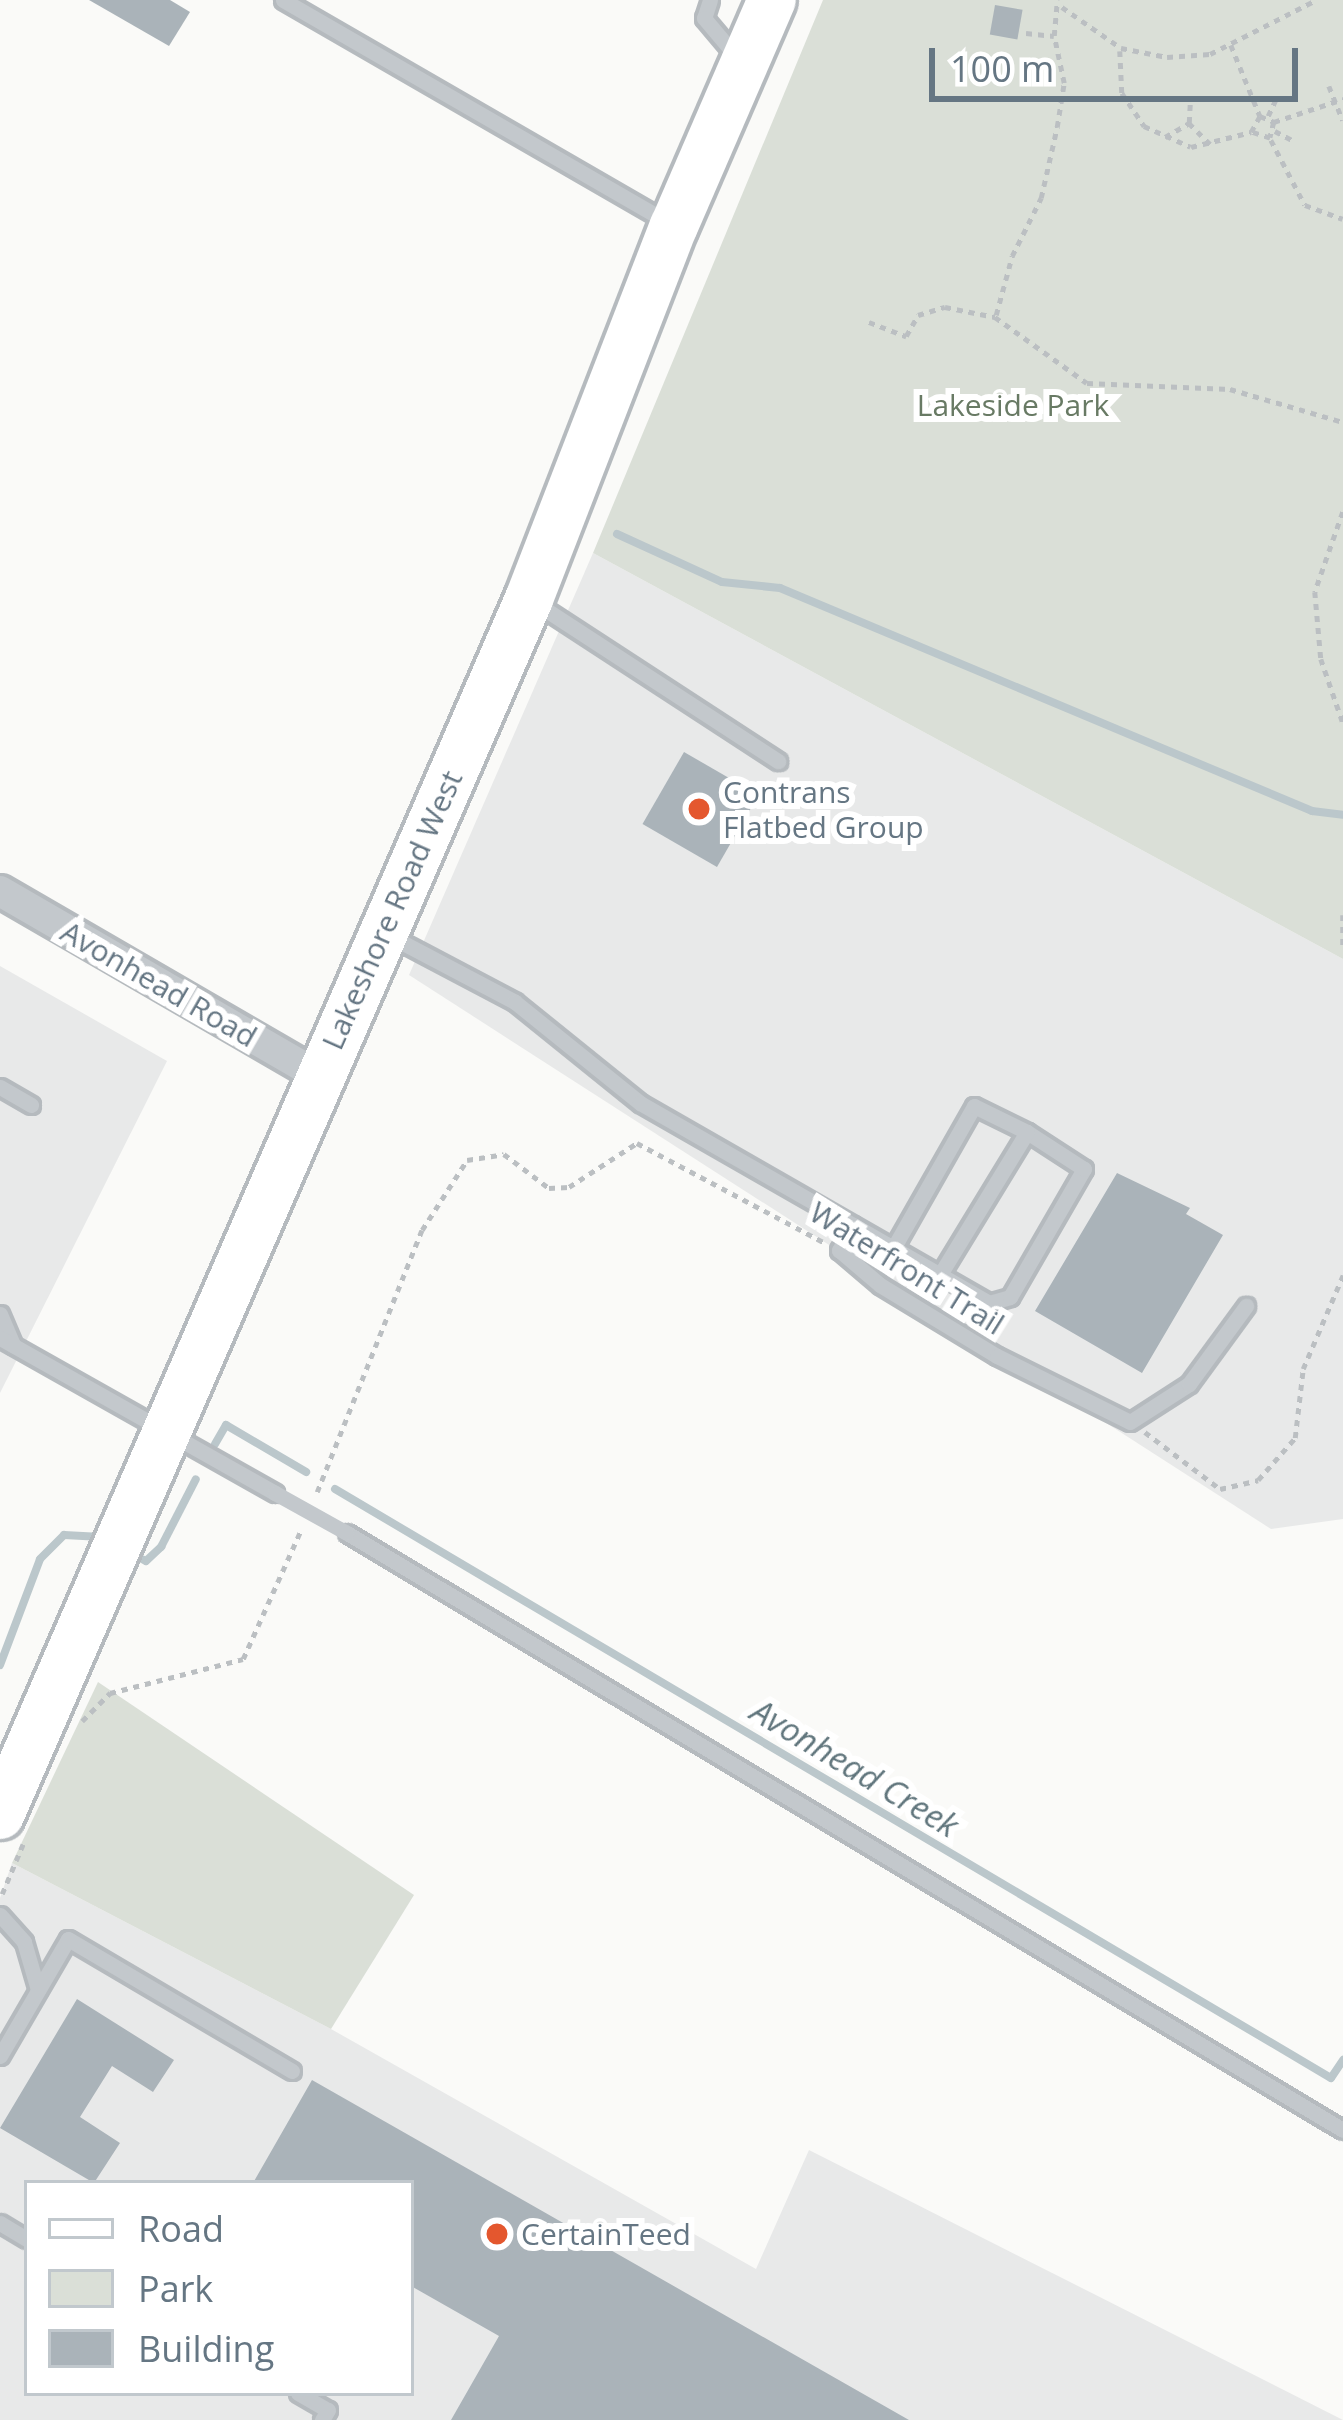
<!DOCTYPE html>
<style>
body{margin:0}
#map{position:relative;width:1343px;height:2420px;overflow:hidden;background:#fafaf8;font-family:"Open Sans",sans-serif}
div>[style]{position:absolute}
.built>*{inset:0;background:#e8e9e9}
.green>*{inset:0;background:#dadfd7}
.stream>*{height:8px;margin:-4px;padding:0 4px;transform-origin:4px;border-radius:4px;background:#bbc7cb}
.building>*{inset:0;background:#aab3b9;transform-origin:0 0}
.path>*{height:4.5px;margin-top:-2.25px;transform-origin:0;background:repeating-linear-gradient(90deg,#bbbfc2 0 6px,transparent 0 12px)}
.roads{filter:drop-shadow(3px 0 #b5babe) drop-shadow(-3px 0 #b5babe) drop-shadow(0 3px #b5babe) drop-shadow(0 -3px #b5babe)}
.lane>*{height:15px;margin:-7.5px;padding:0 7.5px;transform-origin:7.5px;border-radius:7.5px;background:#c3c8cc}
.street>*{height:30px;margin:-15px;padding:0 15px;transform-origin:15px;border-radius:15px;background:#c3c8cc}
.primary>*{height:48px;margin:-24px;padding:0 24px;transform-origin:24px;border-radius:24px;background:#fff}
.lane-bridge>*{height:15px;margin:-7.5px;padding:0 7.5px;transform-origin:7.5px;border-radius:7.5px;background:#c3c8cc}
.dots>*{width:33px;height:33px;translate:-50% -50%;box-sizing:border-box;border:6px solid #fff;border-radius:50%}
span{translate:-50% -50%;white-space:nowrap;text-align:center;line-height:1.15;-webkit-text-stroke:12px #fff;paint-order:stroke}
.park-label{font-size:30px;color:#687a64}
.poi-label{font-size:30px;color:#657683}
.left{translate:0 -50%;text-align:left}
.street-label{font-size:30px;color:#657683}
.water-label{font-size:33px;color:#60757c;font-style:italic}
.legend{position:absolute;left:24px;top:2180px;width:390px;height:216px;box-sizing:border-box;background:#fff;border:3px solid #c1c8cd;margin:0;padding:15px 21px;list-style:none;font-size:36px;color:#657683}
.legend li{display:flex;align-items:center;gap:24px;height:60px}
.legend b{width:60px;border:3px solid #c1c8cd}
.scale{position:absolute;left:929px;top:48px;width:369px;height:54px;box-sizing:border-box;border:6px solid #657683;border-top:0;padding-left:15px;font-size:36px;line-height:42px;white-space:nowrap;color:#657683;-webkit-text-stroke:9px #fff;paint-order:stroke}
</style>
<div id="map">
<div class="built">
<i style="clip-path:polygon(593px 553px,1343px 959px,1343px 1519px,1271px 1529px,409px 975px)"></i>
<i style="clip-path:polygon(0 966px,167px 1061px,0 1393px)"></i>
<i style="clip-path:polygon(evenodd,12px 1863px,331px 2029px,756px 2269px,809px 2150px,1343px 2420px,0 2420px,0 1898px,12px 1863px,27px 2183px,411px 2183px,411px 2393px,27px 2393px,27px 2183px)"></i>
</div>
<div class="green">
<i style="clip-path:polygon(823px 0,1343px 0,1343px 959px,593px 553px)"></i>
<i style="clip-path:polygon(98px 1682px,414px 1895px,331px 2029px,12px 1863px)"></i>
</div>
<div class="stream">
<i style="left:617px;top:534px;width:115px;rotate:24.6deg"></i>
<i style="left:722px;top:582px;width:58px;rotate:5.9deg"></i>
<i style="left:780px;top:588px;width:577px;rotate:22.74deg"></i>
<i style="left:1312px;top:811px;width:31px;rotate:7deg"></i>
<i style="left:215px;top:1444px;width:22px;rotate:-60deg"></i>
<i style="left:226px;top:1425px;width:93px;rotate:30.4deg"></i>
<i style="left:335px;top:1489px;width:1157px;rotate:30.6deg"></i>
<i style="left:1331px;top:2078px;width:22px;rotate:-56deg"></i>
<i style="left:136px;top:1556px;width:11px;rotate:27deg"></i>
<i style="left:146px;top:1561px;width:21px;rotate:-43deg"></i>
<i style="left:161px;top:1547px;width:76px;rotate:-62.8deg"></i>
<i style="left:0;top:1665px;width:113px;rotate:-69.3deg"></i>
<i style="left:40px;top:1559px;width:34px;rotate:-45deg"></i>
<i style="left:64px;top:1535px;width:33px;rotate:3deg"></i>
</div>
<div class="building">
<i style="clip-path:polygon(89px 0,170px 0,190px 12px,169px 46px)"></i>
<i style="left:995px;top:5px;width:28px;height:30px;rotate:10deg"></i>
<i style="left:684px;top:752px;width:86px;height:83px;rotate:30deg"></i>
<i style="clip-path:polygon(1117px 1173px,1190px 1208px,1186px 1214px,1223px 1235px,1142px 1373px,1035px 1311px)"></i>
<i style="clip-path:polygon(77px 1999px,174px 2060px,153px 2092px,112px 2066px,80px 2117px,120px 2143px,94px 2183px,0 2128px)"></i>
<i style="clip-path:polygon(312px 2080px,909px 2420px,451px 2420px,499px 2336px,411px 2286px,411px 2183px,253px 2183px)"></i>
</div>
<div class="path">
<i style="left:1062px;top:7px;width:72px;rotate:34.8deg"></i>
<i style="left:1121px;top:48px;width:47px;rotate:11.1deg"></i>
<i style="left:1167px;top:57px;width:43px;rotate:-4deg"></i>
<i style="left:1210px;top:54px;width:119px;rotate:-27deg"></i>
<i style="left:1026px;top:33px;width:28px;rotate:6deg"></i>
<i style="left:1231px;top:45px;width:77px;rotate:67.8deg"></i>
<i style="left:1120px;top:51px;width:42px;rotate:87.3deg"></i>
<i style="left:1122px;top:93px;width:40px;rotate:56deg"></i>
<i style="left:1144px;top:126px;width:51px;rotate:24.1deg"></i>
<i style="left:1191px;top:147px;width:62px;rotate:-14deg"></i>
<i style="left:1329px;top:86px;width:37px;rotate:68deg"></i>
<i style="left:1268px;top:116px;width:21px;rotate:-65deg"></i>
<i style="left:1274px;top:122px;width:16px;rotate:104deg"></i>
<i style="left:1270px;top:138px;width:20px;rotate:-162deg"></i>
<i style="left:1251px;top:132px;width:18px;rotate:-61deg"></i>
<i style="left:1260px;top:116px;width:15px;rotate:23deg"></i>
<i style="left:1274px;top:122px;width:73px;rotate:-18.4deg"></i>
<i style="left:1189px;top:123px;width:30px;rotate:45deg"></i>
<i style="left:1275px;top:131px;width:21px;rotate:28deg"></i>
<i style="left:1165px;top:137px;width:28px;rotate:-30deg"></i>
<i style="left:1189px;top:123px;width:20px;rotate:-87deg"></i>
<i style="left:1271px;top:140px;width:73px;rotate:62.4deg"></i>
<i style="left:1305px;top:205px;width:40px;rotate:20.2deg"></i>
<i style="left:996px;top:315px;width:61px;rotate:-74.8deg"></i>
<i style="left:1012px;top:256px;width:65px;rotate:-63.4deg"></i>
<i style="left:1041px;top:198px;width:73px;rotate:-77.3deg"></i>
<i style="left:1057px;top:127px;width:45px;rotate:-81deg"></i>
<i style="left:1064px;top:83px;width:48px;rotate:-102deg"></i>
<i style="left:1054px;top:36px;width:36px;rotate:-85deg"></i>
<i style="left:869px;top:322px;width:40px;rotate:21deg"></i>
<i style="left:906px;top:336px;width:24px;rotate:-60deg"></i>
<i style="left:918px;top:315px;width:28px;rotate:-17deg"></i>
<i style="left:945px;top:307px;width:51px;rotate:11.3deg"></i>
<i style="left:995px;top:317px;width:113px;rotate:35.7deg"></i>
<i style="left:1087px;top:383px;width:143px;rotate:2.4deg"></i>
<i style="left:1230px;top:389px;width:118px;rotate:16.3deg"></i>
<i style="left:1343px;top:512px;width:85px;rotate:109.3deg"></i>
<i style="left:1315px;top:592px;width:67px;rotate:84.9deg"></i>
<i style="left:1321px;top:659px;width:68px;rotate:71deg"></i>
<i style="left:1343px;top:915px;width:35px;rotate:90deg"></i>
<i style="left:1145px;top:1432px;width:94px;rotate:37.2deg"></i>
<i style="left:1220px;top:1489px;width:39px;rotate:-13deg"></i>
<i style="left:1258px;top:1480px;width:56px;rotate:-48.6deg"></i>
<i style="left:1295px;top:1438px;width:69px;rotate:-83.4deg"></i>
<i style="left:1303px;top:1369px;width:102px;rotate:-66.9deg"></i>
<i style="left:317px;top:1492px;width:282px;rotate:-68.2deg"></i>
<i style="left:422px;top:1230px;width:83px;rotate:-57.3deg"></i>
<i style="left:467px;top:1160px;width:37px;rotate:-9deg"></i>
<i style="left:504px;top:1154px;width:56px;rotate:37.1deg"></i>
<i style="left:549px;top:1188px;width:20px;rotate:-3deg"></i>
<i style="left:569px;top:1187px;width:81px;rotate:-32.9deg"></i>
<i style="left:637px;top:1143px;width:211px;rotate:28deg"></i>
<i style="left:82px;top:1721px;width:40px;rotate:-45deg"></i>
<i style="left:110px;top:1693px;width:137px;rotate:-14.3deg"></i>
<i style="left:243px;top:1659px;width:141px;rotate:-65.8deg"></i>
<i style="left:2px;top:1894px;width:54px;rotate:-67.2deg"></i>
</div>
<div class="roads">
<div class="lane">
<i style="left:283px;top:0;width:448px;rotate:30deg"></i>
<i style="left:710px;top:0;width:19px;rotate:108deg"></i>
<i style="left:704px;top:18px;width:50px;rotate:49.9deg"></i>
<i style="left:537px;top:604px;width:288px;rotate:33.1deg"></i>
<i style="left:390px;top:936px;width:141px;rotate:27.8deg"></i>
<i style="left:515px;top:1002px;width:161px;rotate:38.9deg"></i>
<i style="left:640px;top:1103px;width:402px;rotate:29.8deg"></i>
<i style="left:989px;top:1303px;width:22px;rotate:-16deg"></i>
<i style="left:1010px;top:1297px;width:148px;rotate:-60deg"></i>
<i style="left:1084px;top:1169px;width:68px;rotate:-147deg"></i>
<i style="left:0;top:1087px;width:36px;rotate:30deg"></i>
<i style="left:853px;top:1225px;width:29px;rotate:119deg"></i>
<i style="left:839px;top:1250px;width:54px;rotate:40.5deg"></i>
<i style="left:880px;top:1285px;width:137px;rotate:31.3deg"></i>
<i style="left:997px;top:1356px;width:148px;rotate:26.4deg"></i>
<i style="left:1130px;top:1422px;width:70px;rotate:-32.8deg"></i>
<i style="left:1189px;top:1384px;width:97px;rotate:-53.8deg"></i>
<i style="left:894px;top:1247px;width:162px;rotate:-60.4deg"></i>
<i style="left:974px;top:1106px;width:59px;rotate:26.1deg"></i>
<i style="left:1027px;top:1132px;width:165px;rotate:121.4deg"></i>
<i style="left:0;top:1314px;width:34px;rotate:67deg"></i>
<i style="left:0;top:1338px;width:316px;rotate:29.4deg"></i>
<i style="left:347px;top:1533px;width:1161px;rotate:30.94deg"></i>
<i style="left:0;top:1915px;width:36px;rotate:48deg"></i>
<i style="left:24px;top:1942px;width:50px;rotate:73.7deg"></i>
<i style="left:0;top:2056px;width:135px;rotate:-59.8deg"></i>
<i style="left:68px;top:1939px;width:260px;rotate:30.5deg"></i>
<i style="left:0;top:2223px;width:31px;rotate:31deg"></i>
<i style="left:298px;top:2393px;width:34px;rotate:30deg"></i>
<i style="left:328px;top:2410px;width:12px;rotate:121deg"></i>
</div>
<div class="street">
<i style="left:0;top:891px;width:369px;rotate:30.1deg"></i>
</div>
<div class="primary">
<i style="left:0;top:1815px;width:1326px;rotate:-66.49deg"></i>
<i style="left:529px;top:599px;width:400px;rotate:-68.8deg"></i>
<i style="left:674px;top:226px;width:246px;rotate:-66.6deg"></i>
</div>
</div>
<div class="lane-bridge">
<i style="left:275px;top:1493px;width:82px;rotate:29.1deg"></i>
</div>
<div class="dots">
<i style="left:699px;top:809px;background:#e4572e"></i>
<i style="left:497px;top:2234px;background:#e4572e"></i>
</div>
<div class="park-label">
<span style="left:1013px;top:405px">Lakeside Park</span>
</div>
<div class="poi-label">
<span class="left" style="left:723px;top:809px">Contrans<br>Flatbed Group</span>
<span class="left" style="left:521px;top:2234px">CertainTeed</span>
</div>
<div class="street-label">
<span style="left:392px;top:910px;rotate:-66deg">Lakeshore Road West</span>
<span style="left:159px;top:984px;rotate:30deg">Avonhead Road</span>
<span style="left:907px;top:1268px;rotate:32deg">Waterfront Trail</span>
</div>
<div class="water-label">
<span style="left:855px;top:1768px;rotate:31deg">Avonhead Creek</span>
</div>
<ul class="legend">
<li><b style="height:15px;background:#fff"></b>Road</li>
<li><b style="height:33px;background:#dadfd7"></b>Park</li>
<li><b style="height:33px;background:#aab3b9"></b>Building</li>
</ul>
<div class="scale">100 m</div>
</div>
